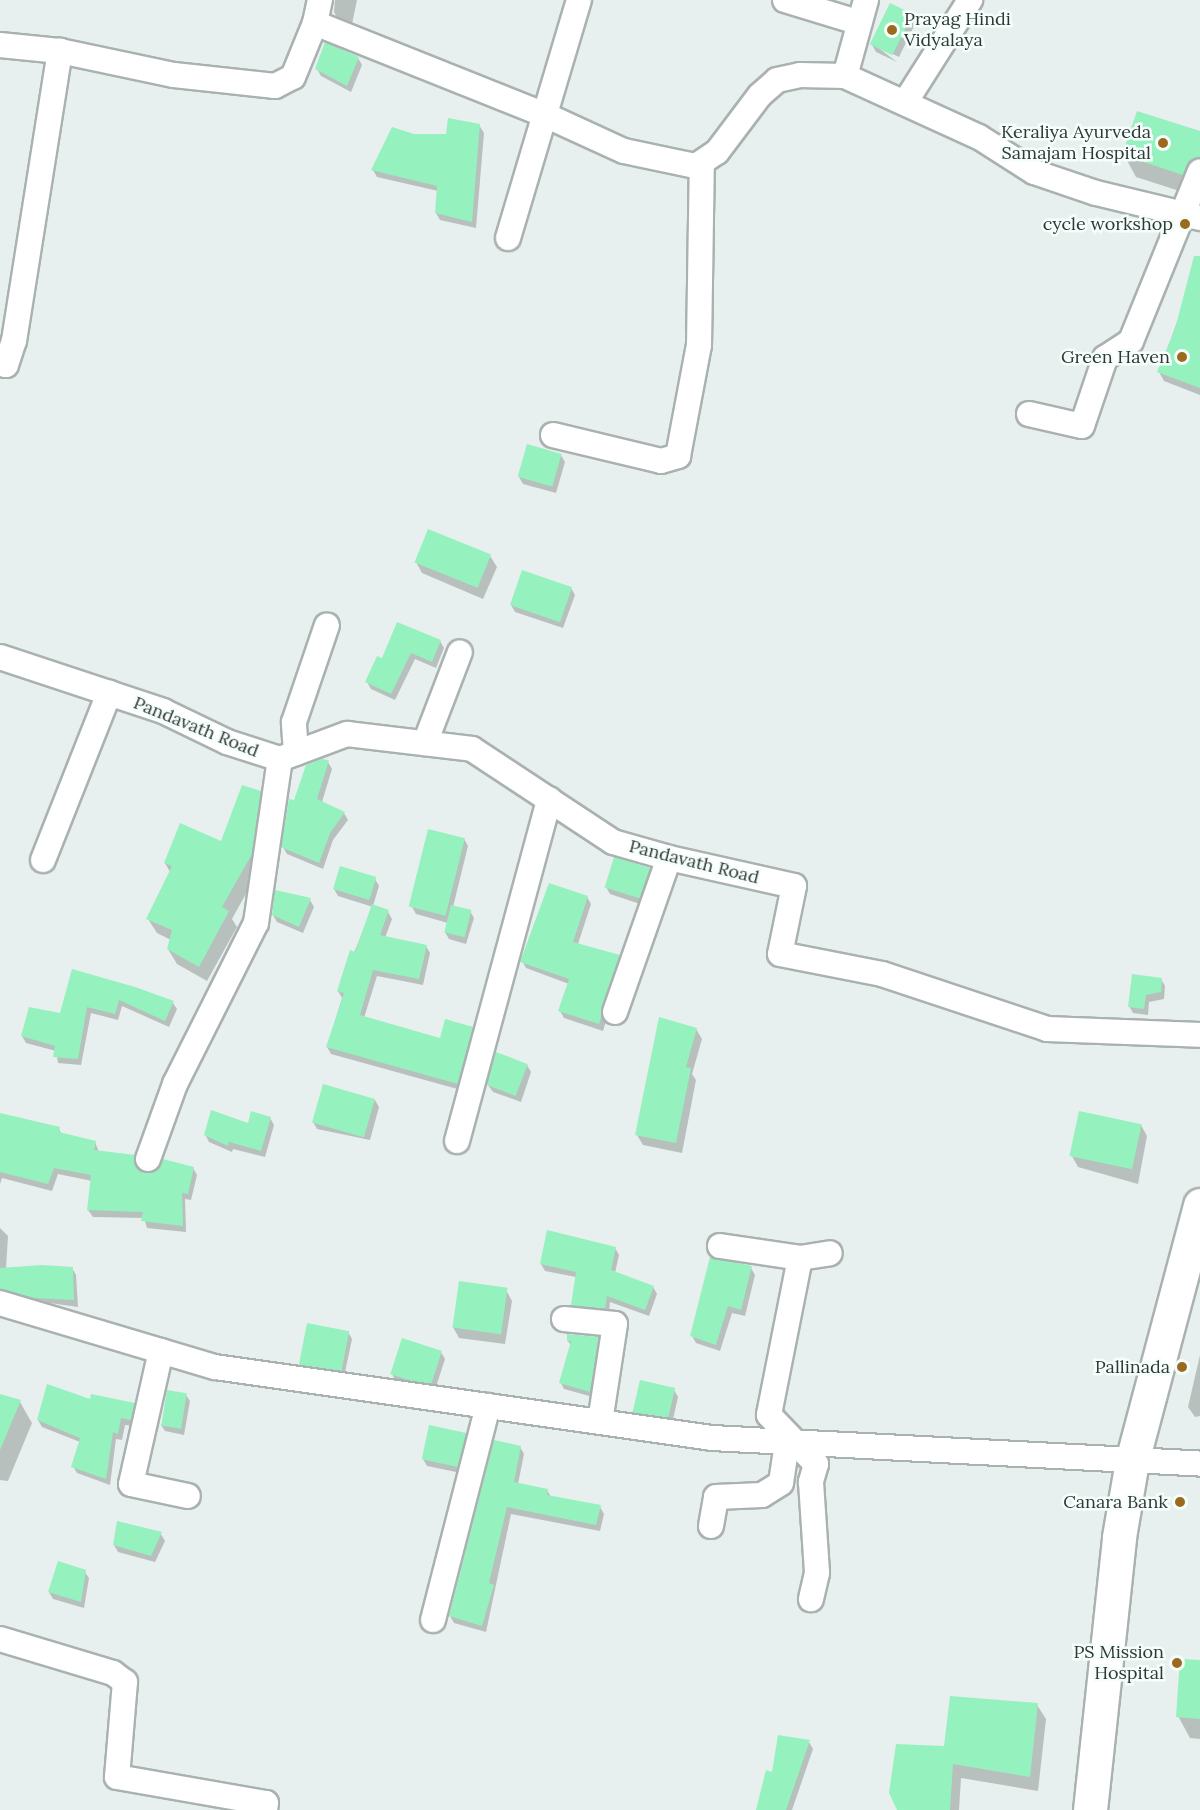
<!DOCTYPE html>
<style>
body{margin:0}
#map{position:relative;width:1200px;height:1810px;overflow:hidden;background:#e7f0ee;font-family:Lora,serif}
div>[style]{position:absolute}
.shadow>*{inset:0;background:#0003}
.building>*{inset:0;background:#95f1be;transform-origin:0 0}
.roads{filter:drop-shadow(2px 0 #a9b2b0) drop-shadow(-2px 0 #a9b2b0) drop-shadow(0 2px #a9b2b0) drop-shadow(0 -2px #a9b2b0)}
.minor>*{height:24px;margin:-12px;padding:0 12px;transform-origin:12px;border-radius:12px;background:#fff}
.trunk>*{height:33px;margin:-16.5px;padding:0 16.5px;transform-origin:16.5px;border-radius:16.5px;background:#fff}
.dots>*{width:16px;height:16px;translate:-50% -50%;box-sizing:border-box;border:3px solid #f4fefb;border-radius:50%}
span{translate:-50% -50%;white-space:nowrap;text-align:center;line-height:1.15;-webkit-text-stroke:5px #f4fefb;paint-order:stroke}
.poi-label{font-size:18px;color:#323635}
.left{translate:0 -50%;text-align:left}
.right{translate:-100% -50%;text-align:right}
.street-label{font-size:18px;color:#323635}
</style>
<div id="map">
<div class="shadow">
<i style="clip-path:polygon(335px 0,357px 0,352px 24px,338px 19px,334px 12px)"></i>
<i style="clip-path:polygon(912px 15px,916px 22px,899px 57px,876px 46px,897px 62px,876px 52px,872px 45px)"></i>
<i style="clip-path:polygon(358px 58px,362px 65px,351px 92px,321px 76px,317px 69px)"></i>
<i style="clip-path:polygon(479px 125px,484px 133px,476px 228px,440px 220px,436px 213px,438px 191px,377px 177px,373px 170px,414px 135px,447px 135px)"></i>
<i style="clip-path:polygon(1200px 133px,1200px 187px,1195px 196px,1136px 177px,1124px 155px)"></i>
<i style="clip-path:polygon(1200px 258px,1200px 395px,1164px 381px,1159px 372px)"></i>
<i style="clip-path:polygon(561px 455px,565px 462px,556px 493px,523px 484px,519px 477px)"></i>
<i style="clip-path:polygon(490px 556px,497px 567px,483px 599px,422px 573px,416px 562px)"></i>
<i style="clip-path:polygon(571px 588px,575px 595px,563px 628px,515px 612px,511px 605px)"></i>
<i style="clip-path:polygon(440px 641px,444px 648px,436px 668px,415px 659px,395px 700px,371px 689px,367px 682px,383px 660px)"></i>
<i style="clip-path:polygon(328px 762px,332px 769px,322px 802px,344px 813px,348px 820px,333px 840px,323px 869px,287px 854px,283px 847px,294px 802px)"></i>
<i style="clip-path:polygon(260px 792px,269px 807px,259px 870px,232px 919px,237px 927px,207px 981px,177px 964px,168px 949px,171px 940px,157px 933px,148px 919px,170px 872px,165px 863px,222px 843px)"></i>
<i style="clip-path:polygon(464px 839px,468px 846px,453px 907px,470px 911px,474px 918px,466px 944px,449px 939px,445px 932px,448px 923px,416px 914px,412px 907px)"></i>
<i style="clip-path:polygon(650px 869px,654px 876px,643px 905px,610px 894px,606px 887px)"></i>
<i style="clip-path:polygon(375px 879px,379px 886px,373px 906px,388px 912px,392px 919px,385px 938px,426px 946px,430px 953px,423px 985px,377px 976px,364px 1018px,441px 1040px,472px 1028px,476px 1035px,461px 1090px,331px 1054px,327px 1047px,342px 998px,338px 991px,373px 907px,338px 896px,334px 889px)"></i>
<i style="clip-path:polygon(587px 897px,591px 904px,578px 944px,619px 957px,623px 964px,603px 1031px,564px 1018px,560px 1011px,569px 984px,526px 968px,522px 961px)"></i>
<i style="clip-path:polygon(310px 900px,314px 907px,303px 933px,277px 922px,273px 915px)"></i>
<i style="clip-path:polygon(73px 971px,173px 1003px,177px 1009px,169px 1027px,122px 1006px,118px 1020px,91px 1013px,81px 1065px,58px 1063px,56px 1051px,26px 1043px,22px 1036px,61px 1014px)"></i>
<i style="clip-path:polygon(1161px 979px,1165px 986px,1164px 999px,1149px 1002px,1148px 1015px,1133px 1013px,1129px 1006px)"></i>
<i style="clip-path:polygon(696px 1029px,702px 1039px,692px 1074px,696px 1080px,682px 1153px,643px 1145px,637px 1135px)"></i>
<i style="clip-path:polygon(527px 1065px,531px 1072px,521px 1102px,493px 1092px,488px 1085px)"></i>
<i style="clip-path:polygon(375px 1100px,379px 1107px,370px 1140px,317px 1129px,313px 1122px)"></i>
<i style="clip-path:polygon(0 1115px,59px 1129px,62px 1135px,95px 1142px,99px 1152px,134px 1156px,143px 1174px,193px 1168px,197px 1175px,191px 1200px,185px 1199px,186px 1232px,147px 1228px,144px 1218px,93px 1217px,88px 1210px,92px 1181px,58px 1174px,52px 1191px,2px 1178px,0 1184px)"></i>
<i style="clip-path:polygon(270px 1118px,274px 1125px,265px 1157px,233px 1149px,232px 1152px,209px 1142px,205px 1134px)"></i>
<i style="clip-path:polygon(1141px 1125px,1147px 1136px,1138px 1184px,1078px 1167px,1072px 1156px)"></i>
<i style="clip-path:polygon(0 1228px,8px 1236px,6px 1269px,72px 1268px,76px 1275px,78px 1307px,0 1296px)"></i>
<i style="clip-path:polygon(615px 1248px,619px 1255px,615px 1273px,653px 1287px,657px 1294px,649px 1316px,610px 1302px,609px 1315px,577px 1312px,573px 1305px,576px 1277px,545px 1271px,541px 1264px)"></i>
<i style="clip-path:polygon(751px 1268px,755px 1275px,745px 1316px,732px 1313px,720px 1351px,696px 1343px,692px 1336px)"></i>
<i style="clip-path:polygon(506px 1290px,512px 1301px,505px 1344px,459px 1338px,453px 1327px)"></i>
<i style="clip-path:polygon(348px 1332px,352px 1339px,344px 1377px,305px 1371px,301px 1364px)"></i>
<i style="clip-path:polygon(598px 1338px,601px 1344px,593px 1397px,564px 1389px,561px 1383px,571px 1346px,568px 1341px)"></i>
<i style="clip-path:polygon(441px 1352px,445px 1359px,435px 1390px,396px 1381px,392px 1374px)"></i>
<i style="clip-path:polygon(1200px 1355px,1200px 1416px,1195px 1417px,1188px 1407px)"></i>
<i style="clip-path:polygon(674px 1390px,678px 1397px,672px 1424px,638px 1419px,634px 1412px)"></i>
<i style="clip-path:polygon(0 1395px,20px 1402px,32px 1423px,8px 1481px,0 1480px)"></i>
<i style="clip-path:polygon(186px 1395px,190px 1401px,184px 1435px,165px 1431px,161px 1425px)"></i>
<i style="clip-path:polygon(134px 1404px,138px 1411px,134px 1426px,125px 1425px,122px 1440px,116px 1439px,110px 1485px,77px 1473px,73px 1466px,80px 1442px,42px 1427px,38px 1420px)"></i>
<i style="clip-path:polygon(465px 1434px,469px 1441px,461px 1473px,427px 1466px,423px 1459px)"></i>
<i style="clip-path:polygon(520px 1447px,524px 1454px,518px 1484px,547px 1490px,551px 1497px,600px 1507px,604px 1514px,600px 1531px,511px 1514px,486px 1632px,454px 1623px,450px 1616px)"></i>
<i style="clip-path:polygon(161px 1534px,165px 1541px,155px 1562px,118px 1552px,114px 1545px)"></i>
<i style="clip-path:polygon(84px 1571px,89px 1578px,84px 1608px,53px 1599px,49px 1592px)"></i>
<i style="clip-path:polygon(1200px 1662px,1200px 1739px,1190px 1738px,1178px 1716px)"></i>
<i style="clip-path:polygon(1037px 1705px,1046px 1719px,1038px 1791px,961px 1778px,959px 1810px,899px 1810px,946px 1748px)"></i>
<i style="clip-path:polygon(809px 1742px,813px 1749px,792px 1810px,758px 1810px)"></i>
</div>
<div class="building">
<i style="left:890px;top:3px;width:25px;height:46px;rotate:26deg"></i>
<i style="clip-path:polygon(325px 42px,359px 57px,347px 86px,315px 69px)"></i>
<i style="clip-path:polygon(1137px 111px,1200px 131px,1200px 157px,1191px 160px,1183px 175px,1122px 155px)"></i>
<i style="clip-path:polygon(448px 118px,480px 124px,472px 222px,435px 213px,437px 186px,371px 170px,392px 127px,414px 134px,446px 134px)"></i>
<i style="clip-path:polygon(1194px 256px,1200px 256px,1200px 388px,1157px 372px,1175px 329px)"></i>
<i style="left:527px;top:444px;width:36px;height:34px;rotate:16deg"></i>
<i style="left:428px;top:529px;width:68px;height:36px;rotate:22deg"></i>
<i style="left:522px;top:570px;width:53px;height:37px;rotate:19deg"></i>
<i style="clip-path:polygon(397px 622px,441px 640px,432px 662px,411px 653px,391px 694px,365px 682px,377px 656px,382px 658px)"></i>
<i style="clip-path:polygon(322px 759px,329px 760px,317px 799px,345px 812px,330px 833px,319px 863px,281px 847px,289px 799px,294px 800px,306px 765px)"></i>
<i style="clip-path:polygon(242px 785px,261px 791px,252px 854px,222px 907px,229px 911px,199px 967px,167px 949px,172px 930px,146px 919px,172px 866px,164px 863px,180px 823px,221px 841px)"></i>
<i style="left:428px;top:829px;width:38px;height:80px;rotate:14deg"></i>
<i style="left:614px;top:857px;width:39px;height:32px;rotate:17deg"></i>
<i style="left:340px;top:866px;width:38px;height:24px;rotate:17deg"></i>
<i style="clip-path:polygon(549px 883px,588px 896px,573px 942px,620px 955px,599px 1024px,558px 1011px,569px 979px,520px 962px)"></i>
<i style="clip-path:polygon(275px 890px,311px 898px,299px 927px,272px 915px)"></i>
<i style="clip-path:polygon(372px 904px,389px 910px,380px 935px,427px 945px,419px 979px,373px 970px,360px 1015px,440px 1038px,445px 1019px,473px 1027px,458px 1084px,326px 1047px,344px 993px,337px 991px,350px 950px,355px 952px)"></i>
<i style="left:451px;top:905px;width:21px;height:28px;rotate:14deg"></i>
<i style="clip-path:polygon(72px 969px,135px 987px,174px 1001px,165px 1021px,119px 1000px,115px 1014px,87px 1007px,78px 1059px,53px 1057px,55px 1046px,21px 1036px,29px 1007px,60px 1013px)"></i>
<i style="clip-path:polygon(1132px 974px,1162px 978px,1161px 992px,1146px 995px,1144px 1009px,1128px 1007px)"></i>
<i style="clip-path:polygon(659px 1017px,697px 1028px,686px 1067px,691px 1068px,676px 1143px,635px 1135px)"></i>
<i style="left:496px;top:1052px;width:34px;height:34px;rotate:21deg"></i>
<i style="left:323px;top:1084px;width:54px;height:40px;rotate:16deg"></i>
<i style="clip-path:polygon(211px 1110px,248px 1123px,251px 1111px,271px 1117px,261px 1151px,229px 1142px,228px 1146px,204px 1135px)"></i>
<i style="left:1079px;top:1111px;width:64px;height:46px;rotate:12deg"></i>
<i style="clip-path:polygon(0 1113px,60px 1127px,59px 1132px,96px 1141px,94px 1150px,135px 1155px,137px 1168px,144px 1173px,157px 1170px,163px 1159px,194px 1167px,188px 1194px,182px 1193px,183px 1226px,141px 1221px,143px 1212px,87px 1210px,91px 1175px,54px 1168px,48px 1184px,0 1172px)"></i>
<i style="clip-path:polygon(547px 1230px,616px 1247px,611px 1270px,654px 1286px,645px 1310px,607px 1296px,605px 1309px,571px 1305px,576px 1272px,540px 1264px)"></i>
<i style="clip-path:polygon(710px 1257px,752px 1266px,741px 1310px,728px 1306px,716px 1345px,690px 1336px)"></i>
<i style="clip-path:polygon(42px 1265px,73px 1267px,74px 1300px,33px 1298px,0 1289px,0 1268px)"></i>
<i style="left:459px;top:1281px;width:49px;height:47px;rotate:8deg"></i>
<i style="left:307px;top:1323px;width:43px;height:43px;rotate:11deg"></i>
<i style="clip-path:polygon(567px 1334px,599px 1337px,590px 1392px,559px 1383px,571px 1341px,567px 1341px)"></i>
<i style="left:402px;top:1338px;width:42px;height:38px;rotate:18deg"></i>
<i style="left:640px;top:1380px;width:36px;height:33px;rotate:13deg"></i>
<i style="clip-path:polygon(47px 1384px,90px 1399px,91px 1394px,135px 1403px,131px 1420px,121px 1418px,118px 1434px,113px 1432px,106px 1479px,71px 1467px,80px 1438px,37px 1420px)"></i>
<i style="left:167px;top:1390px;width:20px;height:36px;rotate:9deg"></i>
<i style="clip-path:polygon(0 1394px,21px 1400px,0 1450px)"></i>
<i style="left:429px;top:1425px;width:38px;height:35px;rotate:12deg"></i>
<i style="clip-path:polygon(494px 1440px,521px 1446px,514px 1482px,548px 1489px,547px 1495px,601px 1505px,596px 1525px,507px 1507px,489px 1583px,494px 1585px,482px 1626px,449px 1616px)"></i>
<i style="clip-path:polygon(117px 1521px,162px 1532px,151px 1556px,113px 1545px)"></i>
<i style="clip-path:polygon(58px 1561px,86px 1570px,81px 1602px,48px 1592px)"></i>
<i style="clip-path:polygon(1180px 1659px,1200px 1660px,1200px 1719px,1176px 1717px)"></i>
<i style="clip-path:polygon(950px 1696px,1038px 1703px,1030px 1777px,953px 1764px,950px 1810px,897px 1810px,889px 1793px,896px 1744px,944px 1746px)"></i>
<i style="clip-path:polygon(778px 1735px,810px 1740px,786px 1810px,756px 1810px,766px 1770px,772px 1772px)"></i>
</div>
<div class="roads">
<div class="minor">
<i style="left:785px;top:0;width:78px;rotate:17deg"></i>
<i style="left:866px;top:0;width:79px;rotate:105.4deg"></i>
<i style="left:845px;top:76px;width:147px;rotate:24.5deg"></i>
<i style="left:979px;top:137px;width:65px;rotate:32.5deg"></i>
<i style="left:1034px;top:172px;width:65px;rotate:18.7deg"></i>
<i style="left:1096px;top:193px;width:107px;rotate:13.5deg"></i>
<i style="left:315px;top:23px;width:245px;rotate:21.8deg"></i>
<i style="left:543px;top:114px;width:89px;rotate:24.6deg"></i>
<i style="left:624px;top:151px;width:74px;rotate:11.8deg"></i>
<i style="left:696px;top:166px;width:25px;rotate:-34deg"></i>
<i style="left:717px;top:152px;width:71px;rotate:-53deg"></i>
<i style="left:760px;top:95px;width:23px;rotate:-41deg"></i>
<i style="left:777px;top:80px;width:24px;rotate:-12deg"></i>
<i style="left:800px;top:75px;width:45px;rotate:1.3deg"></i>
<i style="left:0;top:45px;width:60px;rotate:5.7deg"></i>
<i style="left:60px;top:51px;width:116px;rotate:11.9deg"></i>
<i style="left:174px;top:75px;width:102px;rotate:6.2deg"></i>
<i style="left:275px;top:86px;width:20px;rotate:-27deg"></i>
<i style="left:293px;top:77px;width:58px;rotate:-67.8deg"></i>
<i style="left:315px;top:23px;width:24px;rotate:-78deg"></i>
<i style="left:906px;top:101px;width:120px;rotate:-57.6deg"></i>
<i style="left:508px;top:238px;width:248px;rotate:-73.4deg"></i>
<i style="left:0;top:364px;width:6px;rotate:9deg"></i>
<i style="left:6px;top:365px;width:25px;rotate:-72deg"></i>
<i style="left:14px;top:341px;width:294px;rotate:-81deg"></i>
<i style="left:1029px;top:414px;width:54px;rotate:12.8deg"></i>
<i style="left:1082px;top:426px;width:72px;rotate:-71.3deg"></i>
<i style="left:1105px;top:358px;width:31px;rotate:-33deg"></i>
<i style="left:1131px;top:341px;width:183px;rotate:-67.9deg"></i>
<i style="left:553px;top:435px;width:111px;rotate:13.5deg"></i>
<i style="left:661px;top:461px;width:18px;rotate:-16deg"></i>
<i style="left:678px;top:456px;width:113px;rotate:-79.3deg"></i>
<i style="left:699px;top:345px;width:181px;rotate:-89.1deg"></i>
<i style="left:0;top:657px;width:172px;rotate:18.3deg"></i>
<i style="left:163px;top:711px;width:71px;rotate:25.8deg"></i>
<i style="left:227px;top:742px;width:56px;rotate:17.8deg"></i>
<i style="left:280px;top:759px;width:72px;rotate:-20.5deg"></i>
<i style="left:347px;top:734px;width:126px;rotate:6.8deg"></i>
<i style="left:472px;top:749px;width:169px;rotate:33.4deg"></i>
<i style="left:613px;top:842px;width:58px;rotate:15.9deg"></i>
<i style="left:669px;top:858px;width:128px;rotate:12.6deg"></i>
<i style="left:794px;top:886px;width:69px;rotate:101.6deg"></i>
<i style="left:780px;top:954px;width:104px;rotate:11.1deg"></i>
<i style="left:882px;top:974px;width:174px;rotate:18.4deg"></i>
<i style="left:1047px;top:1029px;width:153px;rotate:2.2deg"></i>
<i style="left:425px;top:743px;width:97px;rotate:-69deg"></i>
<i style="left:296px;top:753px;width:31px;rotate:-94deg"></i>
<i style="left:294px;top:722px;width:102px;rotate:-71.2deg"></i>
<i style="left:43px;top:860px;width:180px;rotate:-68.4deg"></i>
<i style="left:615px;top:1012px;width:163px;rotate:-70.7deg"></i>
<i style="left:457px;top:1141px;width:354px;rotate:-74.9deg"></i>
<i style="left:148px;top:1159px;width:80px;rotate:-70.2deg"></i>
<i style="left:175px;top:1084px;width:180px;rotate:-63.3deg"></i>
<i style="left:256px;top:923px;width:166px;rotate:-81.7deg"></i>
<i style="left:720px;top:1246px;width:81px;rotate:8.5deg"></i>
<i style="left:800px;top:1258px;width:160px;rotate:101.2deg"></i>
<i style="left:769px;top:1415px;width:68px;rotate:46.2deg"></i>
<i style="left:816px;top:1464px;width:19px;rotate:106deg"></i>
<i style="left:811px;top:1482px;width:91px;rotate:86.2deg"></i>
<i style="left:817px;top:1573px;width:27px;rotate:103deg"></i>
<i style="left:800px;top:1258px;width:30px;rotate:-9deg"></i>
<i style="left:0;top:1303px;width:224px;rotate:16.6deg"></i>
<i style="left:215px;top:1367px;width:502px;rotate:8.13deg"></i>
<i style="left:712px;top:1438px;width:489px;rotate:3deg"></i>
<i style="left:564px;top:1319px;width:51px;rotate:5.6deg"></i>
<i style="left:615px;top:1324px;width:99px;rotate:98.7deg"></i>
<i style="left:161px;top:1351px;width:136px;rotate:102.7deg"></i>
<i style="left:131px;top:1484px;width:58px;rotate:11.9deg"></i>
<i style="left:711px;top:1526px;width:29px;rotate:-80deg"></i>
<i style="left:716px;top:1497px;width:46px;rotate:-2.5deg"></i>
<i style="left:762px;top:1495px;width:22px;rotate:-32deg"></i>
<i style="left:781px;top:1483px;width:40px;rotate:-81.5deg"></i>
<i style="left:433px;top:1620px;width:221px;rotate:-75.6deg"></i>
<i style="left:0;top:1639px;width:118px;rotate:16.7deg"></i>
<i style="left:113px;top:1673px;width:15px;rotate:37deg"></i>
<i style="left:125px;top:1682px;width:95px;rotate:94.8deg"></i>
<i style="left:117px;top:1777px;width:151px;rotate:9.9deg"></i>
<i style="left:266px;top:1803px;width:7px;rotate:98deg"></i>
</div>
<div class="trunk">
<i style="left:1090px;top:1810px;width:275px;rotate:-83.9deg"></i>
<i style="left:1119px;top:1537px;width:77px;rotate:-80.3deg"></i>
<i style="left:1132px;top:1461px;width:265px;rotate:-75.1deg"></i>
</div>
</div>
<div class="dots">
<i style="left:892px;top:30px;background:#9b6a1e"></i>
<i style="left:1163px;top:143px;background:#9b6a1e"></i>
<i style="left:1185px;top:224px;background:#9b6a1e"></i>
<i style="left:1182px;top:357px;background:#9b6a1e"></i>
<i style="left:1182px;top:1367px;background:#9b6a1e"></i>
<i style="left:1180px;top:1502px;background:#9b6a1e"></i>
<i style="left:1177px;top:1663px;background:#9b6a1e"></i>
</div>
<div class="poi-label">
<span class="left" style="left:904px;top:30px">Prayag Hindi<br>Vidyalaya</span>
<span class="right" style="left:1151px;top:143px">Keraliya Ayurveda<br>Samajam Hospital</span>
<span class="right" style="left:1173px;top:224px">cycle workshop</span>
<span class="right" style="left:1170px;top:357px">Green Haven</span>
<span class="right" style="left:1170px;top:1367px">Pallinada</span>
<span class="right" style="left:1168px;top:1502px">Canara Bank</span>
<span class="right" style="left:1164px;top:1663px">PS Mission<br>Hospital</span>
</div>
<div class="street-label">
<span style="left:196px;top:727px;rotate:22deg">Pandavath Road</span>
<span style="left:694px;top:862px;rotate:14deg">Pandavath Road</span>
</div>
</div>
